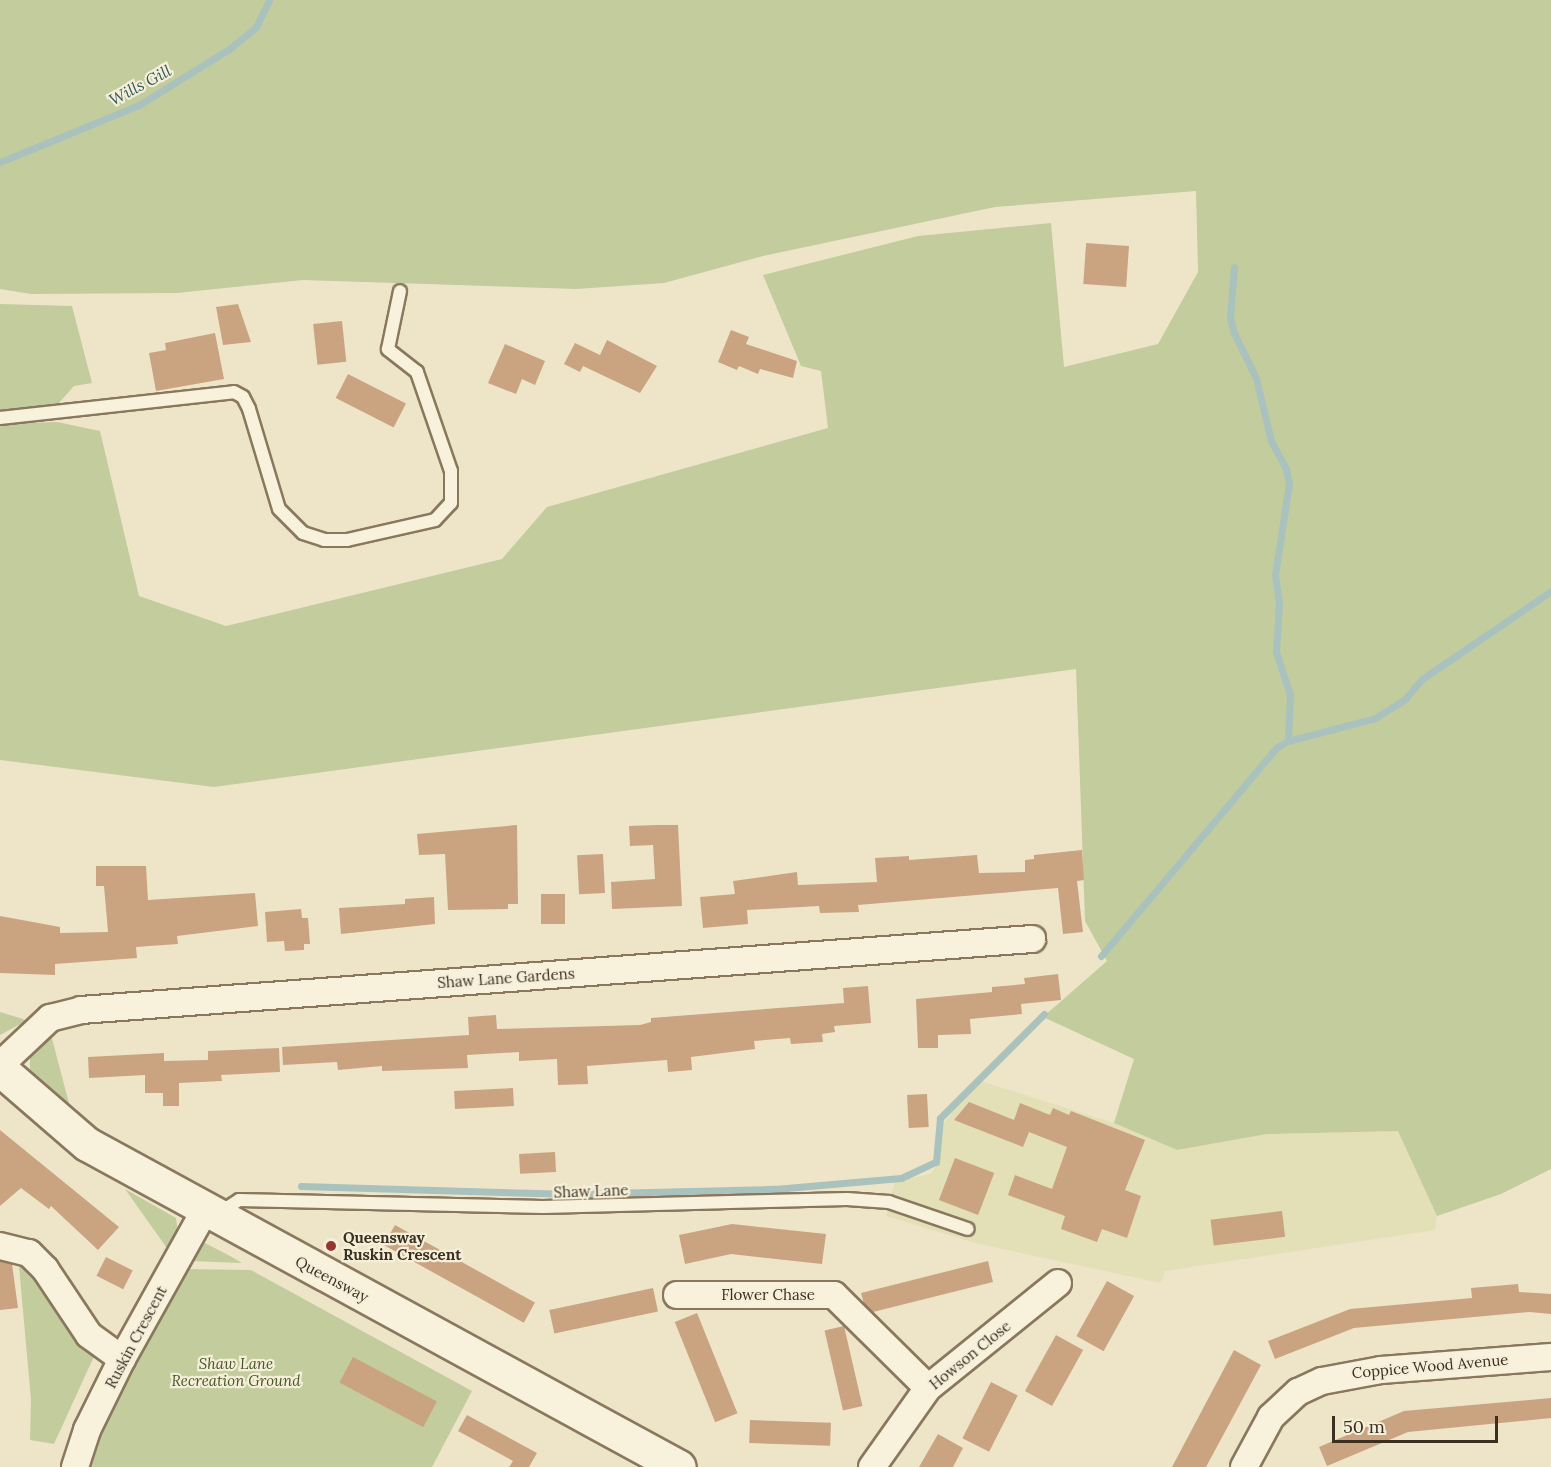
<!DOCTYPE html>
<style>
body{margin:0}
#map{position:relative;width:1551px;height:1467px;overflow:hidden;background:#eee5c9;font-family:Lora,serif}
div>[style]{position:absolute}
.farmland>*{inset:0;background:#e3dfb7}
.green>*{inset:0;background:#c3cc9d}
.stream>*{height:7px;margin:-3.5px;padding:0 3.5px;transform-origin:3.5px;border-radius:3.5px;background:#aac2bd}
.building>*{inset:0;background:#caa481;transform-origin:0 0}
.roads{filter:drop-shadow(2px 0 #8a785e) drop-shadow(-2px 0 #8a785e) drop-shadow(0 2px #8a785e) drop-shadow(0 -2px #8a785e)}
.lane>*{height:12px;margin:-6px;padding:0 6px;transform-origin:6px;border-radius:6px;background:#f8f2dd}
.street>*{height:26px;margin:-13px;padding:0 13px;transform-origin:13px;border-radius:13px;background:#f8f2dd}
.secondary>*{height:33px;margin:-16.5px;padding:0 16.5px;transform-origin:16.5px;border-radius:16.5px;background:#f8f2dd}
.dots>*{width:16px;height:16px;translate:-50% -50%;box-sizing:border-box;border:3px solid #f5efd9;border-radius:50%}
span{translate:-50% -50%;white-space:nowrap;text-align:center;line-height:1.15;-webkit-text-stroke:4.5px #f5efd9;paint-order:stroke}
.street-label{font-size:15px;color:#3b2f21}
.poi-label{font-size:15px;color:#3b2f21;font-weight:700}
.left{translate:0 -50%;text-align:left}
.park-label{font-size:15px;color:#485728;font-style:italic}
.water-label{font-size:16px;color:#315a5a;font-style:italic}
.scale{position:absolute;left:1332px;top:1416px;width:166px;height:27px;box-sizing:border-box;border:3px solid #3b2f21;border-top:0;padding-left:8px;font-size:18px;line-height:21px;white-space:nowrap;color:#3b2f21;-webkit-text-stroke:4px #f5efd9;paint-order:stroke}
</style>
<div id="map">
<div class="farmland">
<i style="clip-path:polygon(977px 1080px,1114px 1123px,1177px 1150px,1267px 1134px,1399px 1131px,1437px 1216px,1435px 1230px,1165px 1271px,1161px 1283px,979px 1244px,886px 1216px,895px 1181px,931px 1174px,940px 1160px,936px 1133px)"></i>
</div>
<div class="green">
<i style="clip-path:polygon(0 0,1551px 0,1551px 1169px,1501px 1194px,1437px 1216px,1398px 1131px,1267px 1134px,1177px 1150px,1114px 1123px,1134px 1059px,1043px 1017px,1107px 961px,1085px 921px,1076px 669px,214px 787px,0 760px,0 424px,57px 422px,100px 431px,139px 596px,226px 626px,502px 559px,547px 507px,828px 428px,821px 371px,801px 366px,763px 275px,918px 236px,1051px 223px,1064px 367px,1158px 344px,1198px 272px,1196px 191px,995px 207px,763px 256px,664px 283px,576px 289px,303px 280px,177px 293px,31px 294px,0 289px)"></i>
<i style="clip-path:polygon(0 304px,72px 306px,92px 383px,74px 386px,58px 404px,0 411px)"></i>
<i style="clip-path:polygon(0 1012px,23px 1019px,26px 1021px,0 1035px)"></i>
<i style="clip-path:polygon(50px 1031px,70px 1107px,30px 1071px,30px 1053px)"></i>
<i style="clip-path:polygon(125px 1189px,176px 1218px,178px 1233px,169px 1251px)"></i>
<i style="clip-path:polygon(201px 1241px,232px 1257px,242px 1263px,190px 1261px)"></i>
<i style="clip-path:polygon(18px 1255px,96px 1352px,54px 1444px,30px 1440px,31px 1400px)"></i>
<i style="clip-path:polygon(183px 1269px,251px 1270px,472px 1391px,432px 1467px,86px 1467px,99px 1425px)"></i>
</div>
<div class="stream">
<i style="left:0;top:162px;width:150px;rotate:-22.3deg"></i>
<i style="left:139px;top:105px;width:106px;rotate:-31.9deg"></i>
<i style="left:229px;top:49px;width:35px;rotate:-39deg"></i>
<i style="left:256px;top:27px;width:30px;rotate:-64deg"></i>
<i style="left:1288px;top:741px;width:90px;rotate:-14.8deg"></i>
<i style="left:1375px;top:718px;width:36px;rotate:-32deg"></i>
<i style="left:1405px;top:699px;width:26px;rotate:-50deg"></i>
<i style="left:1422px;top:679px;width:156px;rotate:-34.3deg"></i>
<i style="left:1101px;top:956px;width:273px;rotate:-49.9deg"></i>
<i style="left:1277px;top:747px;width:13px;rotate:-29deg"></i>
<i style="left:1288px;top:741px;width:46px;rotate:-87.5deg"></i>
<i style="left:1290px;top:695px;width:45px;rotate:-108deg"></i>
<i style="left:1276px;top:652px;width:49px;rotate:-86.5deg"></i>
<i style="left:1279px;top:603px;width:28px;rotate:-98deg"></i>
<i style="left:1275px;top:575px;width:92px;rotate:-81.3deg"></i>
<i style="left:1289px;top:484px;width:15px;rotate:-101deg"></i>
<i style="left:1286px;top:469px;width:32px;rotate:-118deg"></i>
<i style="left:1271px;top:441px;width:65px;rotate:-103.4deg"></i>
<i style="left:1256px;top:378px;width:50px;rotate:-116.1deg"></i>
<i style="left:1234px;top:333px;width:16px;rotate:-105deg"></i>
<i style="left:1230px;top:318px;width:51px;rotate:-85.5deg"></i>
<i style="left:301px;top:1186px;width:264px;rotate:1.7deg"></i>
<i style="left:565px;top:1194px;width:210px;rotate:-1.4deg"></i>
<i style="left:775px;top:1189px;width:126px;rotate:-5deg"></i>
<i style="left:901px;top:1178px;width:38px;rotate:-25deg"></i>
<i style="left:936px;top:1162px;width:44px;rotate:-84.8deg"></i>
<i style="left:940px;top:1118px;width:147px;rotate:-45deg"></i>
</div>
<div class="building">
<i style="left:1129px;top:246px;width:41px;height:43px;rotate:94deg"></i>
<i style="clip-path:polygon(238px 304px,251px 342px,223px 345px,216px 307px)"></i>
<i style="left:342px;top:321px;width:41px;height:29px;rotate:84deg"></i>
<i style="clip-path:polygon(731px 330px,749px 337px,746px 344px,797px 361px,793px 378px,760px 369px,758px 374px,739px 366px,737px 370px,718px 362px)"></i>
<i style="clip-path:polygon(215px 333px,224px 379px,156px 391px,149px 353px,166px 350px,165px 343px)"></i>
<i style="clip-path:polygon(607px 340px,657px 366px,640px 393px,583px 366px,580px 372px,564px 364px,575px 343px,600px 355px)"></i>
<i style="clip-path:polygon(505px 344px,545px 361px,535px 385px,522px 379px,516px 394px,488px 383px)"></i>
<i style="left:348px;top:374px;width:65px;height:27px;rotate:27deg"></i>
<i style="clip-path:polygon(517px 825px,518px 904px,508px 904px,508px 909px,448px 910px,445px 854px,419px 855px,417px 834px)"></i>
<i style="clip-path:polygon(657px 825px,678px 825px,682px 906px,612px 909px,611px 882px,655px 879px,653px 845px,630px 846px,629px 826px)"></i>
<i style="clip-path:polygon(1082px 850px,1084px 880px,1077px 881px,1083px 932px,1063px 934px,1058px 888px,858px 905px,859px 912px,820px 913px,819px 906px,747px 910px,748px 924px,703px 928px,700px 897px,735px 894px,733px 881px,797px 872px,798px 885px,877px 882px,875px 858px,909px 856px,909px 860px,977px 855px,979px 873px,1025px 872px,1025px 860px,1034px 859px,1034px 855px)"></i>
<i style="left:603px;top:854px;width:39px;height:26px;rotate:87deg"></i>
<i style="clip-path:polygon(96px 866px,146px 866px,148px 900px,255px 893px,258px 926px,177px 936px,178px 944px,136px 947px,137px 958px,55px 964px,55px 975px,0 973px,0 916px,60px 927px,60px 933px,108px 932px,104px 886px,96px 886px)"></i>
<i style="left:541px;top:894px;width:24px;height:30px"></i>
<i style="clip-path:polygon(434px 897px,435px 924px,341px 934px,339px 908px,405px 904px,405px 899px)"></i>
<i style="clip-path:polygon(301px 909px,302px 918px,308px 918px,310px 944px,304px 944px,304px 950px,285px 951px,284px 941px,267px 942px,265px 912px)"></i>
<i style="clip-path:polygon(1058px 974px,1061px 1000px,1021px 1004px,1022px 1014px,970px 1019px,971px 1034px,938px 1035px,938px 1048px,918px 1048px,916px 999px,992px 992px,992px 987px,1025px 984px,1024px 978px)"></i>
<i style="clip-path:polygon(868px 986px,871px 1023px,834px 1026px,835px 1032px,822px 1034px,823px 1042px,791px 1044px,790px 1038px,754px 1041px,755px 1049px,691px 1057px,692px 1070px,668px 1072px,667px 1060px,587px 1066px,588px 1084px,558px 1085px,557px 1059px,519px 1061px,519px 1052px,467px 1055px,468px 1068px,382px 1071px,382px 1066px,338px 1070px,337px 1062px,283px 1065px,282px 1047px,469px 1035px,468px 1017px,496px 1015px,497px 1029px,640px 1025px,651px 1022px,651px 1018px,844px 1003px,843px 988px)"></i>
<i style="clip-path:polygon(279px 1048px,280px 1072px,221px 1075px,222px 1081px,179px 1083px,179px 1106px,163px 1106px,163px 1093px,145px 1093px,145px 1075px,89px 1078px,88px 1057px,164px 1053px,164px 1061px,208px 1060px,208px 1051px)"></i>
<i style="left:513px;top:1088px;width:18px;height:59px;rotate:87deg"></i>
<i style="left:927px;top:1094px;width:33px;height:20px;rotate:87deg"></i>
<i style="clip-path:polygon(969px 1102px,1014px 1120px,1020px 1103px,1050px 1115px,1053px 1108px,1069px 1115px,1071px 1111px,1145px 1140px,1125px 1190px,1141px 1196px,1127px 1238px,1102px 1229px,1097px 1242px,1061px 1229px,1065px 1216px,1008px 1195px,1015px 1175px,1052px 1189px,1067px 1147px,1029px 1132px,1023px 1147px,954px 1120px)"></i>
<i style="clip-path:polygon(0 1130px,119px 1227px,98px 1250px,51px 1206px,49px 1209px,21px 1188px,0 1206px)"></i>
<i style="left:555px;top:1152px;width:20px;height:36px;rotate:87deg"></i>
<i style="left:955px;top:1158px;width:42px;height:45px;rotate:21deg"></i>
<i style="left:1282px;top:1211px;width:26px;height:72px;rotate:83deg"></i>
<i style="clip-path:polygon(732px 1224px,826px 1234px,822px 1264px,731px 1254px,685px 1264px,679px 1235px)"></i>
<i style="left:395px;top:1225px;width:160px;height:23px;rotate:29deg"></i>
<i style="left:106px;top:1257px;width:30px;height:21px;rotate:27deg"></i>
<i style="clip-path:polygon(0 1261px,12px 1264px,18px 1308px,0 1310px)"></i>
<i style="clip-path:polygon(988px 1261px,993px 1282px,873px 1312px,864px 1304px,861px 1293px)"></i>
<i style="left:1107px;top:1281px;width:31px;height:63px;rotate:29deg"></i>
<i style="clip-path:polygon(1518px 1284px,1519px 1292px,1551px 1294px,1551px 1314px,1530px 1312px,1354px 1328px,1275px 1359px,1268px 1341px,1350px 1309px,1472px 1298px,1471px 1288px)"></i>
<i style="left:653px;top:1288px;width:24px;height:106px;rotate:78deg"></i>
<i style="left:697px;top:1313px;width:108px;height:24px;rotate:68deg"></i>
<i style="left:844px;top:1326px;width:82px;height:20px;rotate:77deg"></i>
<i style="left:1056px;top:1335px;width:31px;height:64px;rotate:29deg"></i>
<i style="clip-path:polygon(1234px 1350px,1261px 1365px,1206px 1467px,1172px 1467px)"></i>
<i style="left:353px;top:1357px;width:95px;height:29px;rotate:28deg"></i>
<i style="left:991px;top:1382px;width:30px;height:63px;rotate:27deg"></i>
<i style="clip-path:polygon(1551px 1398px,1551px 1418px,1408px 1432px,1327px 1466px,1319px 1447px,1404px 1411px)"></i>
<i style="clip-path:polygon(467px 1415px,537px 1453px,529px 1467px,509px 1467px,513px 1461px,458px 1431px)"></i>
<i style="left:750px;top:1420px;width:81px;height:23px;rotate:2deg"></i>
<i style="clip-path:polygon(938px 1434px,963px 1448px,953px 1467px,919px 1467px)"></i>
</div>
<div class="roads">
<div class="lane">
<i style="left:0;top:418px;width:235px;rotate:-6.3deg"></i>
<i style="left:234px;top:392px;width:10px;rotate:29deg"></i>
<i style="left:243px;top:397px;width:13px;rotate:63deg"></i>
<i style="left:249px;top:409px;width:104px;rotate:73.3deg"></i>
<i style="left:279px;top:509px;width:34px;rotate:45deg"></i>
<i style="left:303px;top:533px;width:22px;rotate:18deg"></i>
<i style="left:324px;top:540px;width:23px"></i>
<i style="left:347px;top:540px;width:90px;rotate:-12.8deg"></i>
<i style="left:435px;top:520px;width:23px;rotate:-47deg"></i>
<i style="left:451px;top:503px;width:32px;rotate:-90deg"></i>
<i style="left:451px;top:471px;width:105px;rotate:-109deg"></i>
<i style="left:417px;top:372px;width:37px;rotate:-142deg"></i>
<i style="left:388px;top:349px;width:59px;rotate:-78.3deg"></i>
<i style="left:219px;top:1213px;width:24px;rotate:-33deg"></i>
<i style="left:239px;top:1200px;width:304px;rotate:1.3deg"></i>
<i style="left:543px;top:1207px;width:304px;rotate:-1.5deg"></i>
<i style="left:847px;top:1199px;width:42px;rotate:4.1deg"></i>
<i style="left:889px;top:1202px;width:83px;rotate:18.9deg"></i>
</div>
<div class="street">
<i style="left:0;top:1065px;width:69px;rotate:-43.2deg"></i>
<i style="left:50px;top:1018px;width:32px;rotate:-14deg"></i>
<i style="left:81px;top:1010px;width:954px;rotate:-4.27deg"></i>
<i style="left:0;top:1246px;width:30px;rotate:14deg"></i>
<i style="left:29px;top:1253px;width:23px;rotate:45deg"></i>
<i style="left:45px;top:1269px;width:79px;rotate:56.3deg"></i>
<i style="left:89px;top:1335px;width:41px;rotate:36deg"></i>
<i style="left:677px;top:1295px;width:157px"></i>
<i style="left:834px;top:1295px;width:132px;rotate:44.7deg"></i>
<i style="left:75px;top:1467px;width:39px;rotate:-72deg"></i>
<i style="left:87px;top:1430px;width:79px;rotate:-63.8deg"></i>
<i style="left:122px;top:1359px;width:171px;rotate:-60.9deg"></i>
<i style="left:872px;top:1467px;width:97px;rotate:-54.7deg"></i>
<i style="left:928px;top:1388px;width:167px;rotate:-38.9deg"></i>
<i style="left:1244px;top:1467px;width:57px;rotate:-61.6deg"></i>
<i style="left:1271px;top:1417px;width:37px;rotate:-43deg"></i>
<i style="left:1298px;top:1392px;width:26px;rotate:-25deg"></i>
<i style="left:1322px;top:1381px;width:60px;rotate:-10.6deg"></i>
<i style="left:1381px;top:1370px;width:170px;rotate:-4.4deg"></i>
</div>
<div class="secondary">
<i style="left:0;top:1069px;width:115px;rotate:40.8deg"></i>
<i style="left:87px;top:1144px;width:674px;rotate:28.62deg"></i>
</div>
</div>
<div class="dots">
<i style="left:331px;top:1246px;background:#973630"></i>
</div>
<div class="street-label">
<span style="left:506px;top:978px;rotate:-4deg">Shaw Lane Gardens</span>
<span style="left:591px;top:1191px;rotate:-2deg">Shaw Lane</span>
<span style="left:332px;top:1279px;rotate:28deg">Queensway</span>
<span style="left:768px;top:1295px">Flower Chase</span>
<span style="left:136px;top:1337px;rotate:-62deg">Ruskin Crescent</span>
<span style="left:970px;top:1355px;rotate:-39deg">Howson Close</span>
<span style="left:1430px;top:1366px;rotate:-5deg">Coppice Wood Avenue</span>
</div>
<div class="poi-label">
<span class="left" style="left:343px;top:1246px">Queensway<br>Ruskin Crescent</span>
</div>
<div class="park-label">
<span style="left:236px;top:1372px">Shaw Lane<br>Recreation Ground</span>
</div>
<div class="water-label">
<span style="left:140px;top:85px;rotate:-28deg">Wills Gill</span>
</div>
<div class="scale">50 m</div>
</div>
